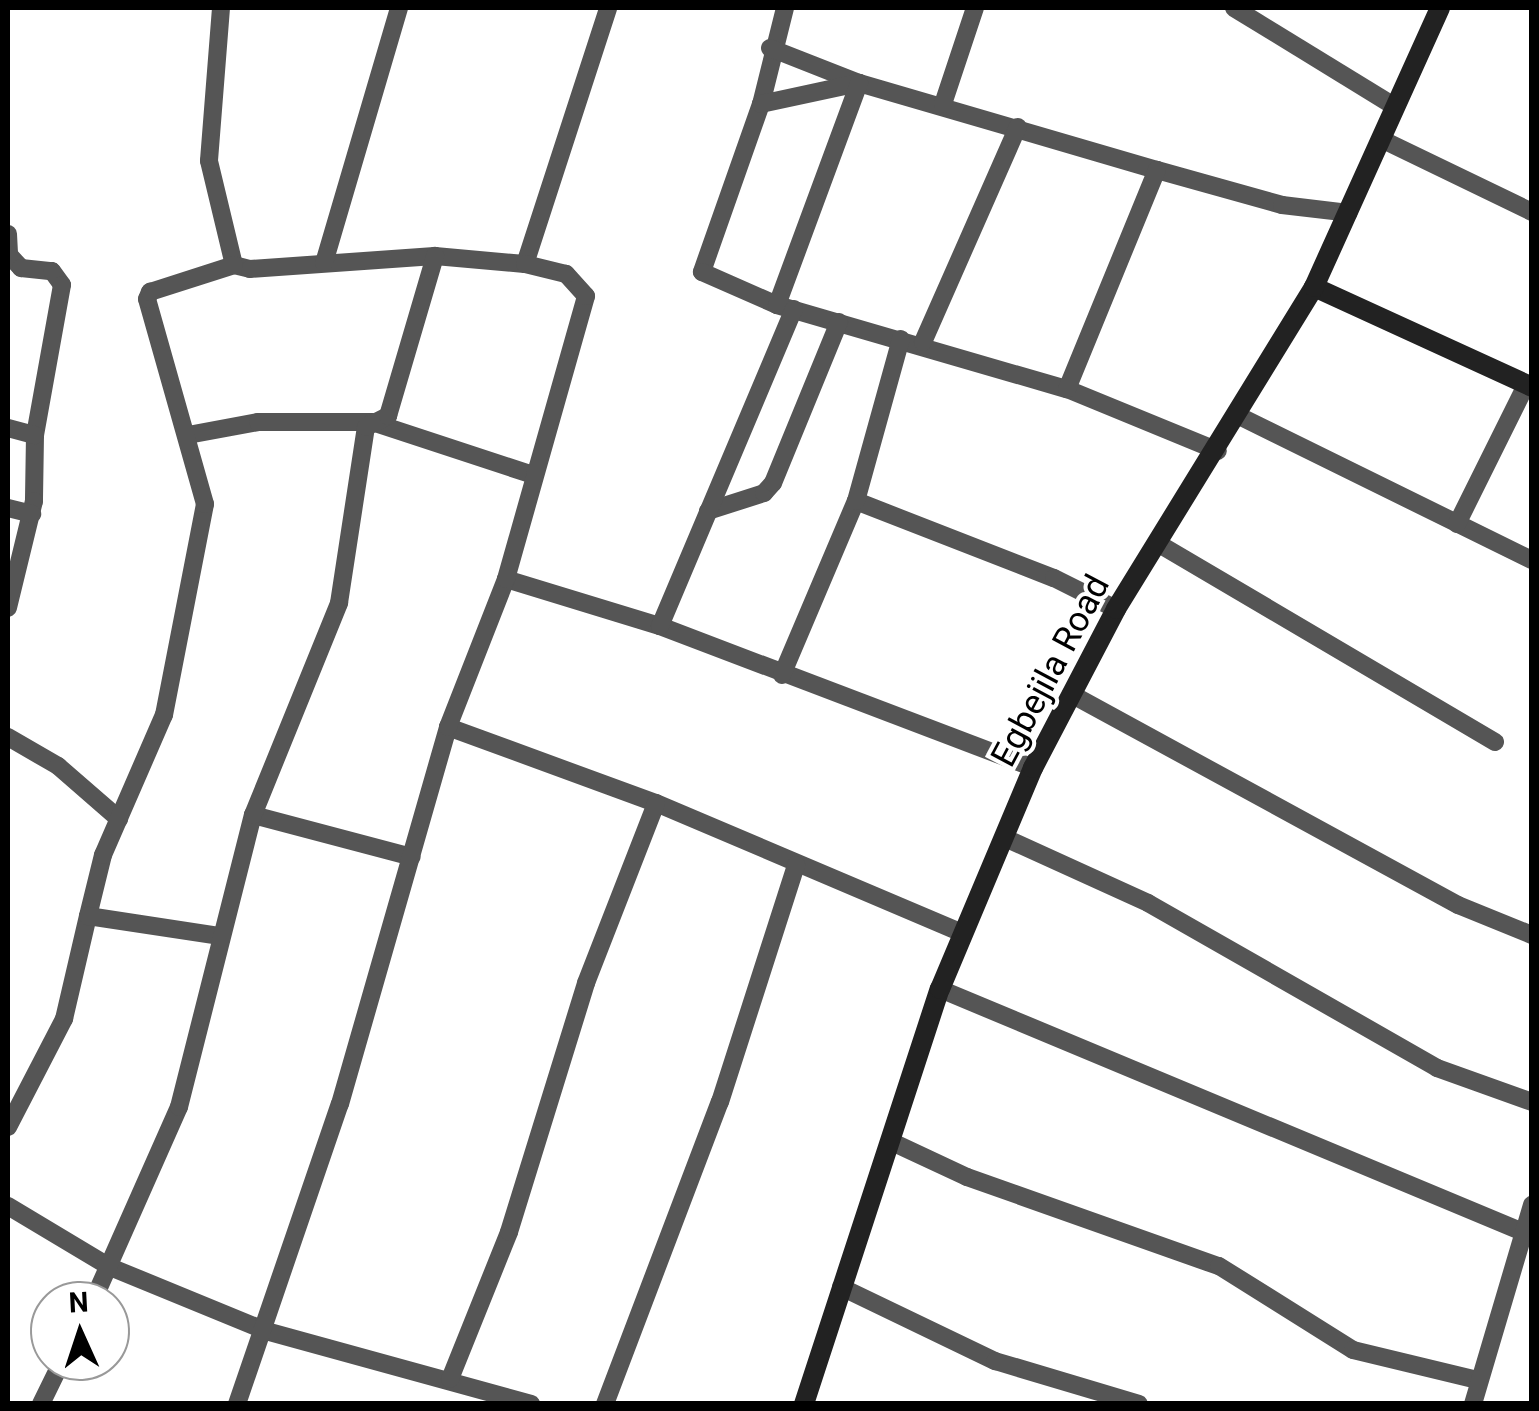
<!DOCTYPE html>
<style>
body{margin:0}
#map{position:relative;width:1539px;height:1411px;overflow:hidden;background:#fff;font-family:Roboto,sans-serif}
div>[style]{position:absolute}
.street>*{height:18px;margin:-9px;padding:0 9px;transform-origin:9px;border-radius:9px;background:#555}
.secondary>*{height:20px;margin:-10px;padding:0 10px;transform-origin:10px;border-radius:10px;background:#222}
span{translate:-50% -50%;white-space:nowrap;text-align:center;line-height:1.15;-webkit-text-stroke:8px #fff;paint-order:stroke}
.street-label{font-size:35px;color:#000}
.frame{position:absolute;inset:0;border:10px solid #000;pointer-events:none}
.north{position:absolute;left:30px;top:1281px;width:100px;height:100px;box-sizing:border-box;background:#fff;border:2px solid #999;border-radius:50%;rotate:357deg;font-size:28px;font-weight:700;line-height:40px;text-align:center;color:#000}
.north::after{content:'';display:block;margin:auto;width:35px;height:45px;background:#000;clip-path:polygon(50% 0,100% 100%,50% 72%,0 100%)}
</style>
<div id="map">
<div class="street">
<i style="left:221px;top:8px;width:153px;rotate:94.5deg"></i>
<i style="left:209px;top:161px;width:107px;rotate:76.5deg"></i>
<i style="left:234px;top:265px;width:16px;rotate:14deg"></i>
<i style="left:250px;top:269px;width:185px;rotate:-4deg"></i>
<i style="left:435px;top:256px;width:90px;rotate:5.1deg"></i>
<i style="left:525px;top:264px;width:269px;rotate:-72deg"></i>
<i style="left:785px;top:8px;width:99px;rotate:104deg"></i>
<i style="left:761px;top:104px;width:178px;rotate:109.4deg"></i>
<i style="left:702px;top:272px;width:82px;rotate:23.7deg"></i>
<i style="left:777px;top:305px;width:302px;rotate:16.2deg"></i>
<i style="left:1067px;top:389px;width:163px;rotate:22.3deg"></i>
<i style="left:1234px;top:8px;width:188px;rotate:31.5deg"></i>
<i style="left:770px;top:48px;width:96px;rotate:21.5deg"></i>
<i style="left:859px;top:83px;width:310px;rotate:16.3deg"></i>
<i style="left:1157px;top:170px;width:130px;rotate:15.6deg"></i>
<i style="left:1282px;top:205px;width:67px;rotate:6.8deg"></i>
<i style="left:761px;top:104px;width:99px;rotate:-12.2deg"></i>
<i style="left:943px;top:104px;width:101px;rotate:-71.6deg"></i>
<i style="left:1381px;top:139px;width:168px;rotate:25.8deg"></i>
<i style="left:8px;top:234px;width:21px;rotate:87deg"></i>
<i style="left:9px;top:255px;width:18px;rotate:47deg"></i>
<i style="left:21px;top:268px;width:31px;rotate:6deg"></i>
<i style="left:52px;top:271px;width:17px;rotate:54deg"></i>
<i style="left:62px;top:285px;width:152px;rotate:100.2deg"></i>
<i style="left:35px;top:435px;width:66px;rotate:90.9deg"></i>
<i style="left:34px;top:501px;width:110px;rotate:103.7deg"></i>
<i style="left:324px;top:263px;width:266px;rotate:-73.6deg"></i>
<i style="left:777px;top:305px;width:237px;rotate:-69.7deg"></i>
<i style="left:923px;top:342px;width:235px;rotate:-66.2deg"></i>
<i style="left:1067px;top:389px;width:237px;rotate:-67.7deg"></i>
<i style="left:1239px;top:416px;width:326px;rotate:26.2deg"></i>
<i style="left:8px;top:428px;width:28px;rotate:15deg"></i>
<i style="left:188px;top:435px;width:71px;rotate:-10.5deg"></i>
<i style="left:258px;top:422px;width:114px"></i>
<i style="left:372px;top:422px;width:169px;rotate:18.2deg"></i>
<i style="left:856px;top:501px;width:212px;rotate:21.3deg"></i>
<i style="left:1054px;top:578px;width:69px;rotate:26.6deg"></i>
<i style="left:8px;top:508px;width:25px;rotate:14deg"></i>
<i style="left:708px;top:511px;width:59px;rotate:-17.8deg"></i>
<i style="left:764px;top:493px;width:13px;rotate:-48deg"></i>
<i style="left:773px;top:483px;width:174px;rotate:-67.7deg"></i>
<i style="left:1457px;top:524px;width:155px;rotate:-63.6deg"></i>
<i style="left:1159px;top:544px;width:390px;rotate:30.5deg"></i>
<i style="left:506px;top:579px;width:161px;rotate:17deg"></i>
<i style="left:660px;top:626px;width:399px;rotate:20.8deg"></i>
<i style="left:660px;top:626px;width:344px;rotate:-67.1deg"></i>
<i style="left:782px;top:675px;width:189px;rotate:-67deg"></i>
<i style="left:856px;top:501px;width:168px;rotate:-74.5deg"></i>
<i style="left:1071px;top:694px;width:441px;rotate:28.6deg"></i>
<i style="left:1458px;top:905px;width:80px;rotate:22.1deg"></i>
<i style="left:448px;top:727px;width:221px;rotate:20.1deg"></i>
<i style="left:656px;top:803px;width:333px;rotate:23deg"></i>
<i style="left:8px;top:737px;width:58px;rotate:30.1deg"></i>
<i style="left:58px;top:766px;width:81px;rotate:41deg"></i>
<i style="left:253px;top:815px;width:164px;rotate:14.8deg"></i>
<i style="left:1005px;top:838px;width:157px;rotate:24.4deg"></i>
<i style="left:1148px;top:903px;width:333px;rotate:29.7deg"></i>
<i style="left:1437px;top:1068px;width:101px;rotate:19.7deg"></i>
<i style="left:88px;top:916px;width:63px;rotate:-76.2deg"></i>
<i style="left:103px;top:855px;width:153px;rotate:-66.5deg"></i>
<i style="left:164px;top:715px;width:215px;rotate:-79deg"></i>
<i style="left:205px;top:504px;width:213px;rotate:-105.8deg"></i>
<i style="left:147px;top:299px;width:8px;rotate:-67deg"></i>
<i style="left:150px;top:292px;width:88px;rotate:-17.8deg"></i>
<i style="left:940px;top:989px;width:632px;rotate:22.63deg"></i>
<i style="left:8px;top:1127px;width:122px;rotate:-62.6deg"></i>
<i style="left:64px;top:1019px;width:106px;rotate:-76.9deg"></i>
<i style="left:88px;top:916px;width:134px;rotate:8.6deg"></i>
<i style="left:892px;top:1142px;width:83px;rotate:25deg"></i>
<i style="left:967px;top:1177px;width:267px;rotate:19.5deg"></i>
<i style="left:1219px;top:1266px;width:158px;rotate:32.1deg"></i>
<i style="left:1353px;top:1350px;width:128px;rotate:13.6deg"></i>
<i style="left:8px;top:1206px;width:119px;rotate:30.9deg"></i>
<i style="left:110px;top:1267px;width:169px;rotate:22.3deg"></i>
<i style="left:266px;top:1331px;width:275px;rotate:15.4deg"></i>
<i style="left:841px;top:1287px;width:171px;rotate:25.7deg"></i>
<i style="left:995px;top:1361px;width:150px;rotate:16.6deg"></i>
<i style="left:93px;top:1301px;width:212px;rotate:-66.1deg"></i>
<i style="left:179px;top:1107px;width:301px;rotate:-75.8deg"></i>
<i style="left:253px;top:815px;width:229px;rotate:-67.9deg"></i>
<i style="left:339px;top:603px;width:178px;rotate:-81.3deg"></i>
<i style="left:366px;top:427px;width:25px;rotate:-27deg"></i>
<i style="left:388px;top:416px;width:167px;rotate:-73.6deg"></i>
<i style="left:450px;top:1379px;width:158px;rotate:-68.1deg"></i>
<i style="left:509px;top:1232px;width:261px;rotate:-72.8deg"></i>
<i style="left:586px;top:983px;width:193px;rotate:-68.7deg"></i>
<i style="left:41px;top:1404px;width:48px;rotate:-64deg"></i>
<i style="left:237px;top:1404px;width:317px;rotate:-71.1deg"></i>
<i style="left:340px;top:1104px;width:392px;rotate:-74deg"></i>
<i style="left:448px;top:727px;width:159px;rotate:-68.6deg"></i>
<i style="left:506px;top:579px;width:294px;rotate:-74.2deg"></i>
<i style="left:586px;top:296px;width:30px;rotate:-132deg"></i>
<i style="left:566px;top:274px;width:42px;rotate:-166.3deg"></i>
<i style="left:605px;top:1404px;width:323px;rotate:-69.2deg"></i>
<i style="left:720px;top:1102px;width:249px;rotate:-72.2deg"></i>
<i style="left:1473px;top:1404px;width:208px;rotate:-73.5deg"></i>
</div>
<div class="secondary">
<i style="left:1314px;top:287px;width:240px;rotate:24.6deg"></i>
<i style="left:804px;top:1404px;width:437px;rotate:-71.9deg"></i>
<i style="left:940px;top:989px;width:240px;rotate:-67.2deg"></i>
<i style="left:1033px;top:768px;width:179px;rotate:-62.4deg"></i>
<i style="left:1116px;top:609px;width:378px;rotate:-58.4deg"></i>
<i style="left:1314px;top:287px;width:306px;rotate:-65.7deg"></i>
</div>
<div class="street-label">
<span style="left:1051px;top:671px;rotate:-62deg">Egbejila Road</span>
</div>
<div class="frame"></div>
<div class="north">N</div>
</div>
